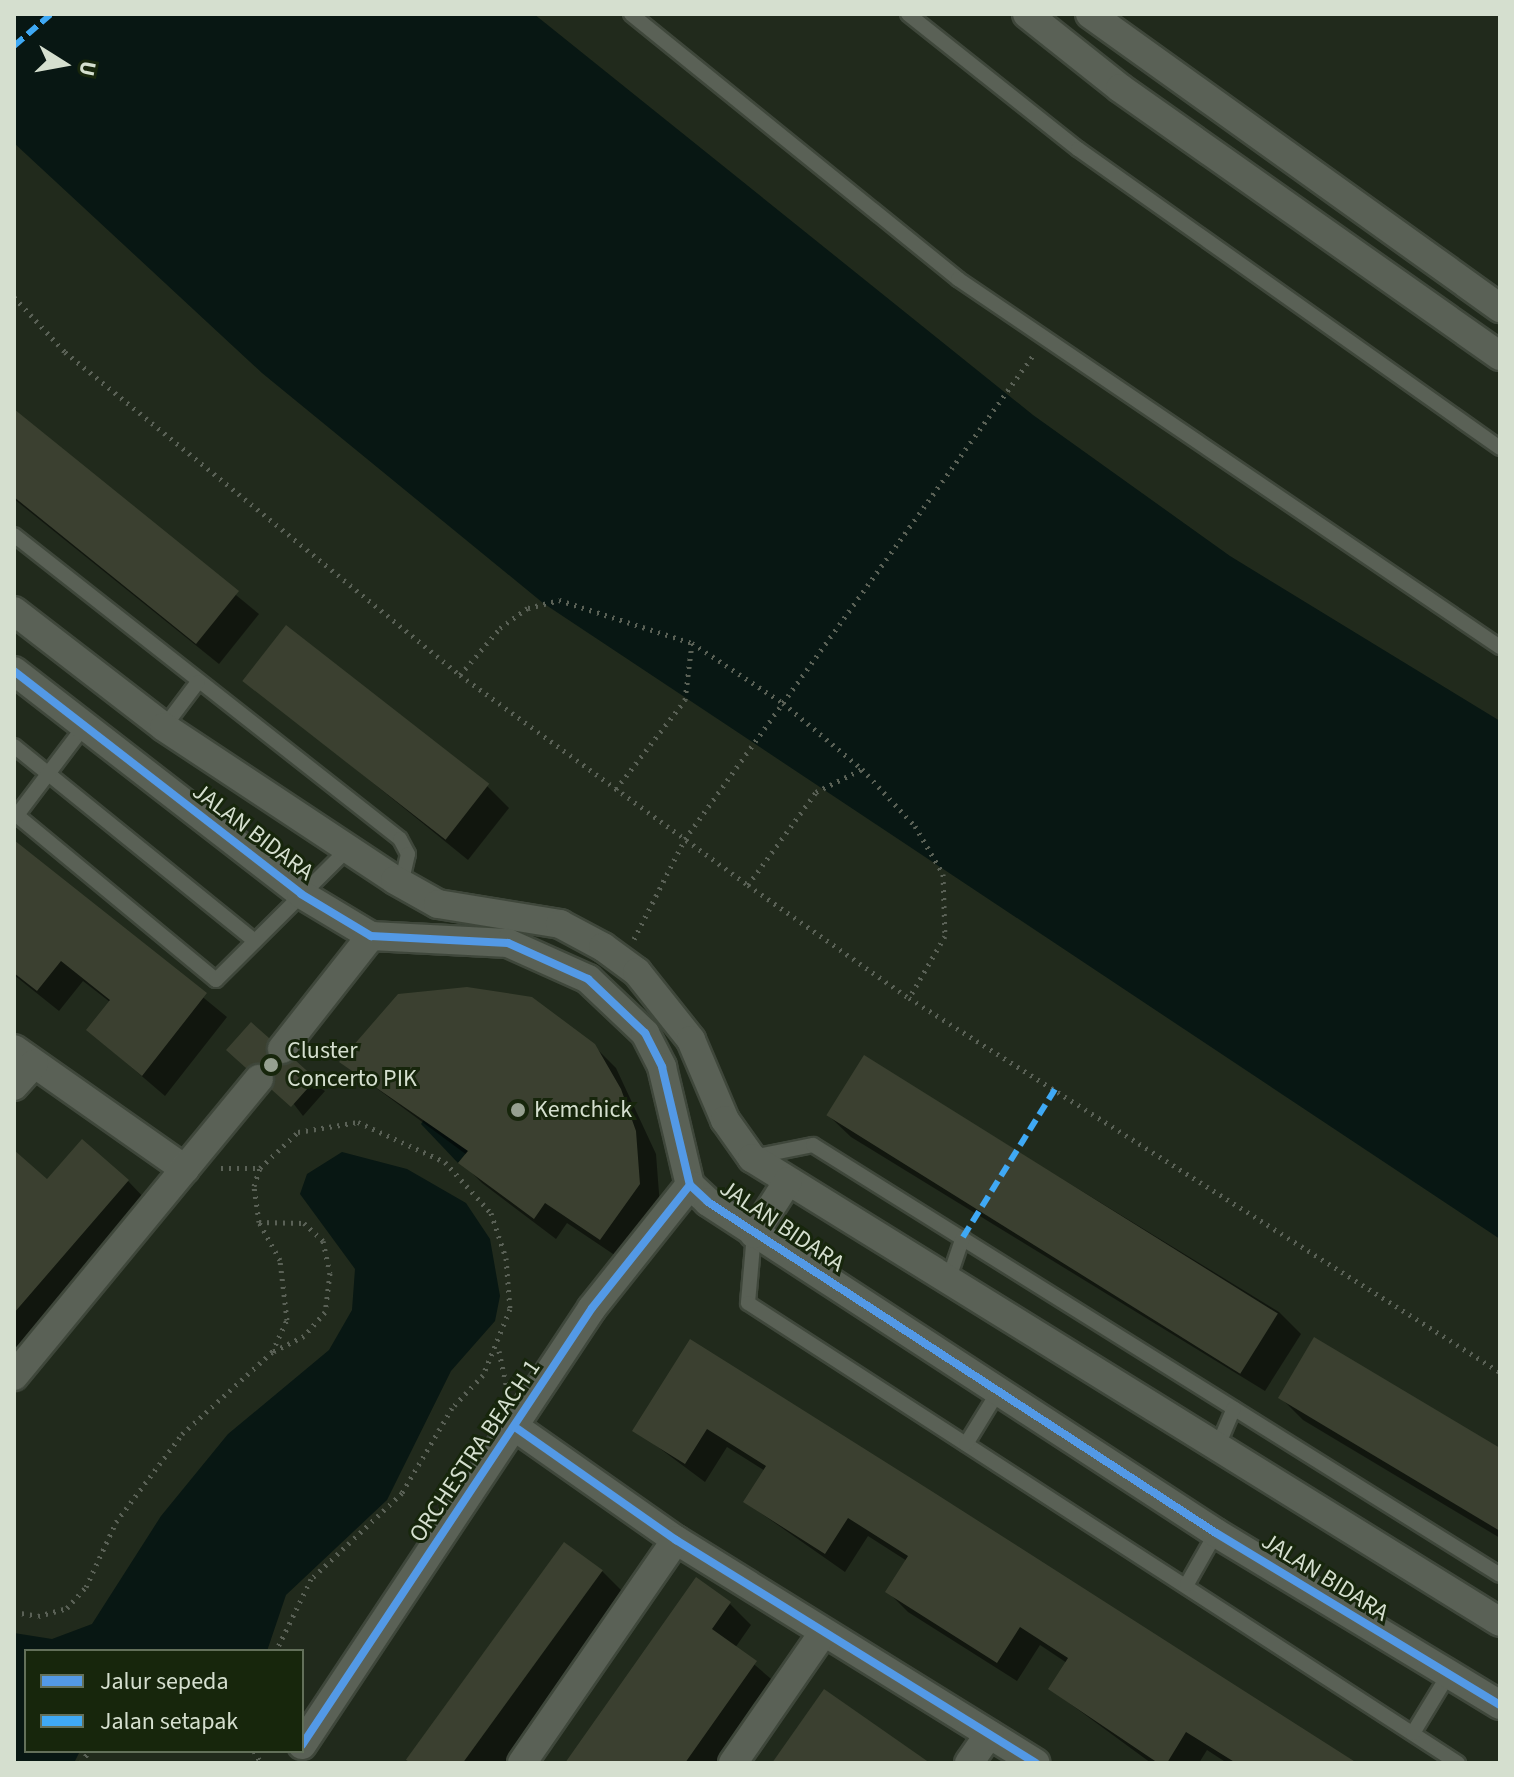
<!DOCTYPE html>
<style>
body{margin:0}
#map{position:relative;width:1514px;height:1777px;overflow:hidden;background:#212a1c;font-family:"Source Sans 3",sans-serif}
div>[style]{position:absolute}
.water>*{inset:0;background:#081713}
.shadow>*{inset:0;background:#0007}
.building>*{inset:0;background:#3b4030;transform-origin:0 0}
.path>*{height:5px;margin-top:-2.5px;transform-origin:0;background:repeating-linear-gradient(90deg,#5a6156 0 2px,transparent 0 8px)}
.roads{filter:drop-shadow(2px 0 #3f473b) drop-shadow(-2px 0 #3f473b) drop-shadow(0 2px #3f473b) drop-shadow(0 -2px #3f473b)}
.lane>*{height:14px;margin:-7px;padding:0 7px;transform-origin:7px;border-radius:7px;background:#5a6156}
.street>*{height:28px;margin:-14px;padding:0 14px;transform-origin:14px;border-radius:14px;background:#5a6156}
.quiet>*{height:6px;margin-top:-3px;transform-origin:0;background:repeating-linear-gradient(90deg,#3fa9f5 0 12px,transparent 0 18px)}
.cycleway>*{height:8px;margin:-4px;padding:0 4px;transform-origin:4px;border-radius:4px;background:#5399e6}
.dots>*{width:22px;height:22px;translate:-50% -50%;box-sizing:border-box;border:4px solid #17260c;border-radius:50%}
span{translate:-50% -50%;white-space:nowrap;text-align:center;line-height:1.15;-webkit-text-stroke:6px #17260c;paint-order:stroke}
.street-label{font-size:24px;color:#d5dfcf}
.poi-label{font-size:24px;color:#d5dfcf}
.left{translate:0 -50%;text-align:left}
.frame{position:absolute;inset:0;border:16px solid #d5dfcf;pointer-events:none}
.legend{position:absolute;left:24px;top:1649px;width:280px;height:104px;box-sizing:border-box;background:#17260c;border:2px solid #63705a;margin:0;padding:10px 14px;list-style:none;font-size:24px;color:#d5dfcf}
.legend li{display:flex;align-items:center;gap:16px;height:40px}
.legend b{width:40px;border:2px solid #63705a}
.north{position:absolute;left:24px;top:24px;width:80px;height:80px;-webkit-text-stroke:6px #17260c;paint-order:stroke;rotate:101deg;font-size:22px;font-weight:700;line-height:32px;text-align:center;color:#d5dfcf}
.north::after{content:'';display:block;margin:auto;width:28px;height:36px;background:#d5dfcf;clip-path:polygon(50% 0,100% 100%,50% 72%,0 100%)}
</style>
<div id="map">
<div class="water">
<i style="clip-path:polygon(14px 14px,534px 14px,1033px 415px,1230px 556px,1500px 721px,1500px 1239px,543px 603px,262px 373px,14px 143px)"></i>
<i style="clip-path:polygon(449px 1085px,495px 1117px,458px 1163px,421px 1124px)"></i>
<i style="clip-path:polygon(342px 1152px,407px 1169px,466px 1203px,490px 1239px,500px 1296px,495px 1321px,451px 1371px,387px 1500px,286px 1595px,267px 1651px,26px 1651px,26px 1751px,80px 1751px,74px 1763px,14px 1763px,14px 1633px,52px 1639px,92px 1624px,161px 1516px,228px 1434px,329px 1350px,352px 1310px,355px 1269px,300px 1194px,307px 1174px)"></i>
</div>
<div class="shadow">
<i style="clip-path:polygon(14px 413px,259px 614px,219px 664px,14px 499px)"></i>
<i style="clip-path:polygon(246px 680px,487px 786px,509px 808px,468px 860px)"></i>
<i style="clip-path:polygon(14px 842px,227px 1017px,165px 1096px,88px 1030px,110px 1002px,83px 981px,59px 1011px,14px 975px)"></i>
<i style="clip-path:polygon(268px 1039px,280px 1063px,325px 1091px,303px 1116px,273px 1077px,259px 1078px,239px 1061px)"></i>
<i style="clip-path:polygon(594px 1046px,616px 1068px,656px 1154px,660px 1206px,622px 1260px,567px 1223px,556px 1239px,482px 1183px,461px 1162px,467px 1155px,341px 1062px)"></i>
<i style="clip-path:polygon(865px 1058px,1279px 1312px,1301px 1334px,1265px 1391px,851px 1137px,829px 1116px)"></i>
<i style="clip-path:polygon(14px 1153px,47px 1182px,128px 1181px,149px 1203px,14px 1360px)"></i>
<i style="clip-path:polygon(690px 1341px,1354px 1763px,1227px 1763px,1207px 1750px,1199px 1763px,1151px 1763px,1050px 1689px,1067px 1663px,1040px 1645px,1017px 1681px,908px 1612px,888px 1592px,907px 1561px,868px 1536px,845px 1572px,745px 1502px,765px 1471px,727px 1447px,705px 1482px,635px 1430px)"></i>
<i style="clip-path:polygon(1281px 1398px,1500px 1451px,1500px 1538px,1303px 1420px)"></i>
<i style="clip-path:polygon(602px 1571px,624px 1593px,506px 1763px,413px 1763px)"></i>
<i style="clip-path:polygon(730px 1604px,751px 1625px,735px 1648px,777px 1684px,722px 1763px,568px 1763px)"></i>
</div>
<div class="building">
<i style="clip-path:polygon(14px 409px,239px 591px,196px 644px,14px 497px)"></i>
<i style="left:286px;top:625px;width:258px;height:71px;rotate:38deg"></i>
<i style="clip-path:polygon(14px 840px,207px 993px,142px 1076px,86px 1030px,110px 1000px,61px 961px,37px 991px,14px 973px)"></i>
<i style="clip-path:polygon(467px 987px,532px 997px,595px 1044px,621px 1089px,636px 1131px,640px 1184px,600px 1240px,545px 1203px,534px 1219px,458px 1163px,468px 1151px,339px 1062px,398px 994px)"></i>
<i style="clip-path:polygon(251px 1022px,269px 1038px,271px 1062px,295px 1060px,316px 1079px,291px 1107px,272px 1090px,270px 1066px,246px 1068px,226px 1050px)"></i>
<i style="left:864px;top:1055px;width:488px;height:71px;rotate:32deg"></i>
<i style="clip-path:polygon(82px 1139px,129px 1180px,14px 1313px,14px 1150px,47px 1179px)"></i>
<i style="clip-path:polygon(1314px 1337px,1500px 1448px,1500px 1531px,1278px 1398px)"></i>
<i style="clip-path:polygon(690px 1339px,933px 1492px,1357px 1763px,1236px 1763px,1186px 1732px,1167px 1763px,1158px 1763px,1048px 1689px,1068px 1658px,1020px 1627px,997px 1663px,885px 1592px,908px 1556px,848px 1518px,825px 1554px,743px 1502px,766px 1466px,707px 1429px,685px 1464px,632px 1431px)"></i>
<i style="left:564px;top:1542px;width:48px;height:269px;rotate:36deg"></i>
<i style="clip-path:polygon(696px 1577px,731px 1602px,712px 1629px,757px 1661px,685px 1763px,565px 1763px)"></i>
<i style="clip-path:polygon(824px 1689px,930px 1763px,772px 1763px)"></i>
</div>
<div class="path">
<i style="left:14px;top:297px;width:75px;rotate:47.2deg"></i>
<i style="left:65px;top:352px;width:510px;rotate:39.27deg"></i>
<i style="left:460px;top:675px;width:356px;rotate:36.1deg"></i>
<i style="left:748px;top:885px;width:197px;rotate:35.1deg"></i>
<i style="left:909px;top:998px;width:699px;rotate:32.33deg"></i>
<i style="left:460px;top:675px;width:62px;rotate:-49.6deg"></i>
<i style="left:500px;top:628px;width:34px;rotate:-36deg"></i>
<i style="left:528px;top:608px;width:32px;rotate:-14deg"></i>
<i style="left:559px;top:600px;width:140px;rotate:17.9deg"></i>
<i style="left:692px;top:643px;width:109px;rotate:33.4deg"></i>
<i style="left:783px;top:703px;width:103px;rotate:39.9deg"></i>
<i style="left:862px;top:769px;width:78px;rotate:47.1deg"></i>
<i style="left:915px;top:826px;width:56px;rotate:59.7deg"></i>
<i style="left:943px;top:874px;width:62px;rotate:88.2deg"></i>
<i style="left:945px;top:936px;width:72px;rotate:120.1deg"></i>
<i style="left:616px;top:789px;width:113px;rotate:-52.2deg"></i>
<i style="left:685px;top:700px;width:57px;rotate:-83deg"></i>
<i style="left:748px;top:885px;width:115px;rotate:-53.8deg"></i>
<i style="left:816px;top:792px;width:51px;rotate:-26.6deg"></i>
<i style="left:634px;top:939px;width:112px;rotate:-63deg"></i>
<i style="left:685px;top:839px;width:598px;rotate:-54.26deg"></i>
<i style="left:221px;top:1168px;width:39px"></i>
<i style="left:259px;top:1222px;width:45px;rotate:1.3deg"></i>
<i style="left:304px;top:1223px;width:26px;rotate:43deg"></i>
<i style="left:323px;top:1241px;width:33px;rotate:78deg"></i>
<i style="left:330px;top:1273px;width:39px;rotate:97deg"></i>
<i style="left:325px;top:1312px;width:32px;rotate:131deg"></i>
<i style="left:304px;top:1336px;width:36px;rotate:153deg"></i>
<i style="left:499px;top:1351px;width:38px;rotate:78deg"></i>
<i style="left:14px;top:1612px;width:24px;rotate:9deg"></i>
<i style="left:38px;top:1616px;width:30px;rotate:-15deg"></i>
<i style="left:67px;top:1608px;width:28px;rotate:-48deg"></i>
<i style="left:86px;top:1587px;width:72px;rotate:-65.2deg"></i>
<i style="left:116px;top:1522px;width:110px;rotate:-53.1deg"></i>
<i style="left:182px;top:1434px;width:122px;rotate:-42.3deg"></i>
<i style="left:272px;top:1352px;width:35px;rotate:-65deg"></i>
<i style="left:287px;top:1320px;width:60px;rotate:-96.7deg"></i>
<i style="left:280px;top:1260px;width:43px;rotate:-118.9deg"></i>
<i style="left:259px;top:1222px;width:36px;rotate:-98deg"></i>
<i style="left:254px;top:1186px;width:19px;rotate:-72deg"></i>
<i style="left:260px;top:1168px;width:52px;rotate:-43.5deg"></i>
<i style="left:298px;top:1132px;width:61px;rotate:-9.5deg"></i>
<i style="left:358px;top:1122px;width:96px;rotate:24.7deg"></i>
<i style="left:445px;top:1162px;width:69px;rotate:48deg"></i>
<i style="left:491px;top:1213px;width:47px;rotate:71.6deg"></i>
<i style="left:506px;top:1258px;width:51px;rotate:85.5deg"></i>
<i style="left:510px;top:1309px;width:71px;rotate:112.2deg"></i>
<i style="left:483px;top:1375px;width:45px;rotate:133.2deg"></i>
<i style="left:452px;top:1408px;width:99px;rotate:120.5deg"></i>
<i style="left:402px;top:1493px;width:125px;rotate:136.6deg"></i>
<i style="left:311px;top:1579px;width:80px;rotate:115.9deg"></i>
<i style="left:254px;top:1751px;width:14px;rotate:60deg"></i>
<i style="left:81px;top:1763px;width:14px;rotate:-56deg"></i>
</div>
<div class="roads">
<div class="lane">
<i style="left:631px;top:14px;width:421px;rotate:39deg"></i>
<i style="left:958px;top:279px;width:655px;rotate:34.18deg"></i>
<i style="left:908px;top:14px;width:217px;rotate:38.5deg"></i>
<i style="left:1078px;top:149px;width:517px;rotate:35.32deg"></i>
<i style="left:14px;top:535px;width:491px;rotate:38.2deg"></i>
<i style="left:400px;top:839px;width:17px;rotate:62deg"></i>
<i style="left:408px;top:854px;width:27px;rotate:103deg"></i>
<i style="left:164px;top:727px;width:56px;rotate:-52.9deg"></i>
<i style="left:14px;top:746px;width:310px;rotate:39deg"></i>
<i style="left:14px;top:813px;width:262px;rotate:39.6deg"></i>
<i style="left:216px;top:980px;width:185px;rotate:-44.8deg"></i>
<i style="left:17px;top:815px;width:108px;rotate:-52.9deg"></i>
<i style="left:753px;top:1157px;width:61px;rotate:-11.3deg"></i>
<i style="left:813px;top:1145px;width:810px;rotate:32.04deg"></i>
<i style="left:754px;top:1234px;width:69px;rotate:95deg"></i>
<i style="left:748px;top:1303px;width:846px;rotate:32.94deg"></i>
<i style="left:948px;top:1281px;width:46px;rotate:-71.2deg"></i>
<i style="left:966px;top:1444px;width:61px;rotate:-58.4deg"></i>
<i style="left:1217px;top:1448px;width:43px;rotate:-67deg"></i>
<i style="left:1187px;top:1584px;width:59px;rotate:-60.4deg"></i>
<i style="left:1413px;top:1733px;width:66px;rotate:-58.7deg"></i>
</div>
<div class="street">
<i style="left:1027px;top:14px;width:119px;rotate:38.5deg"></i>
<i style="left:1120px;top:88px;width:465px;rotate:35.2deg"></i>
<i style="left:1090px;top:14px;width:505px;rotate:35.64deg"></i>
<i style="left:14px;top:611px;width:190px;rotate:37.7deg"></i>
<i style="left:164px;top:727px;width:277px;rotate:33.5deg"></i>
<i style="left:395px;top:880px;width:49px;rotate:29.2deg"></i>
<i style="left:438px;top:904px;width:124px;rotate:9.3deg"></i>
<i style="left:560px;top:924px;width:49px;rotate:28.1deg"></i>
<i style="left:603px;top:947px;width:42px;rotate:36.3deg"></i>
<i style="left:637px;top:972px;width:87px;rotate:51.5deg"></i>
<i style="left:691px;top:1040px;width:87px;rotate:67deg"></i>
<i style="left:725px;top:1120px;width:47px;rotate:54.6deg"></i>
<i style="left:752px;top:1158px;width:880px;rotate:31.81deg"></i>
<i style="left:14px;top:671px;width:363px;rotate:37.8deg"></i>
<i style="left:301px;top:894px;width:82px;rotate:31deg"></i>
<i style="left:371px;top:936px;width:137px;rotate:2.9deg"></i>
<i style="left:508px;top:943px;width:88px;rotate:24.2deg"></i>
<i style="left:588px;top:979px;width:79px;rotate:43.5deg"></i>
<i style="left:645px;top:1033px;width:38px;rotate:63deg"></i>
<i style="left:662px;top:1067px;width:121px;rotate:76.7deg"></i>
<i style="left:690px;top:1185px;width:25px;rotate:43deg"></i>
<i style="left:708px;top:1202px;width:606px;rotate:33.09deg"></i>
<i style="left:1216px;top:1533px;width:332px;rotate:31.2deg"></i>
<i style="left:14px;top:1049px;width:209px;rotate:35.1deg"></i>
<i style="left:282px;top:1049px;width:144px;rotate:-51.8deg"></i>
<i style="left:14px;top:1086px;width:30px;rotate:-48deg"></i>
<i style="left:754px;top:1234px;width:63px;rotate:-57.3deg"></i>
<i style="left:14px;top:1376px;width:385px;rotate:-50.5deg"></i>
<i style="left:515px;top:1427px;width:197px;rotate:35.1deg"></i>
<i style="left:676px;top:1540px;width:423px;rotate:31.8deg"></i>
<i style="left:302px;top:1745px;width:524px;rotate:-56.43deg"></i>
<i style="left:592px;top:1308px;width:157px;rotate:-51.5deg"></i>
<i style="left:522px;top:1763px;width:271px;rotate:-55.4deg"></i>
<i style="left:733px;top:1763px;width:158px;rotate:-55.3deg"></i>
<i style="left:969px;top:1763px;width:35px;rotate:-55deg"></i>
</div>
</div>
<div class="quiet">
<i style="left:14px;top:46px;width:49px;rotate:-40.9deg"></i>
<i style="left:963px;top:1237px;width:174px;rotate:-58.1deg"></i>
</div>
<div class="cycleway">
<i style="left:14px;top:671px;width:363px;rotate:37.8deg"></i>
<i style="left:301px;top:894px;width:82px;rotate:31deg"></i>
<i style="left:371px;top:936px;width:137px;rotate:2.9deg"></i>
<i style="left:508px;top:943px;width:88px;rotate:24.2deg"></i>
<i style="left:588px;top:979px;width:79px;rotate:43.5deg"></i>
<i style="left:645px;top:1033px;width:38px;rotate:63deg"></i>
<i style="left:662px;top:1067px;width:121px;rotate:76.7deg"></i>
<i style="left:690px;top:1185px;width:25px;rotate:43deg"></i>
<i style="left:708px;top:1202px;width:606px;rotate:33.09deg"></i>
<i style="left:1216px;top:1533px;width:332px;rotate:31.2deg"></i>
<i style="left:515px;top:1427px;width:197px;rotate:35.1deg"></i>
<i style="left:676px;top:1540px;width:423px;rotate:31.8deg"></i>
<i style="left:302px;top:1745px;width:524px;rotate:-56.43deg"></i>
<i style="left:592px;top:1308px;width:157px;rotate:-51.5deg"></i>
</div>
<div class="dots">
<i style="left:271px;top:1065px;background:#96a090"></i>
<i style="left:518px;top:1110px;background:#96a090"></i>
</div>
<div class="street-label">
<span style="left:253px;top:832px;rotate:37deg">JALAN BIDARA</span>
<span style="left:782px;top:1226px;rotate:34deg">JALAN BIDARA</span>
<span style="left:475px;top:1451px;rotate:-56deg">ORCHESTRA BEACH 1</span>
<span style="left:1325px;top:1577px;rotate:32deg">JALAN BIDARA</span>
</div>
<div class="poi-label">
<span class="left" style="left:287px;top:1065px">Cluster<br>Concerto PIK</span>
<span class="left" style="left:534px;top:1110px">Kemchick</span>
</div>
<div class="frame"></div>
<ul class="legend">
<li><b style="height:10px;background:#5399e6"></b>Jalur sepeda</li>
<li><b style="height:10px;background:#3fa9f5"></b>Jalan setapak</li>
</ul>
<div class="north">U</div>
</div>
